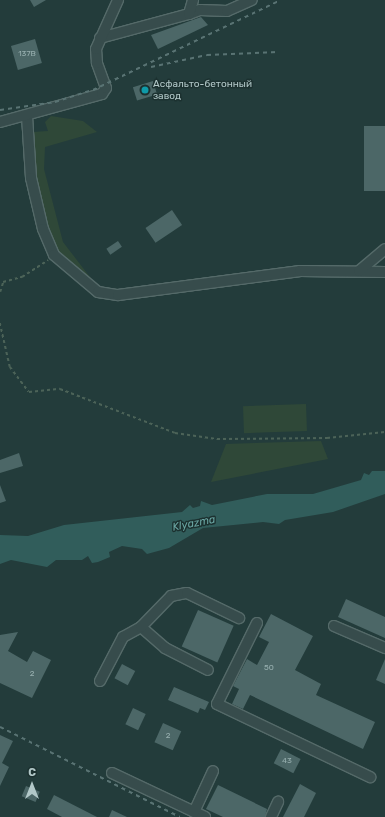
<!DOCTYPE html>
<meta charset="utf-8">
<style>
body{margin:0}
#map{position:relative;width:385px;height:817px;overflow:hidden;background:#233c3b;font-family:Rubik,sans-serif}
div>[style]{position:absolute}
.green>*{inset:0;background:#2f4838;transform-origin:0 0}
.water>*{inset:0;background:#315d5b}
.building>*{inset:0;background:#4c6767;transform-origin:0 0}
.path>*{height:1.5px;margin-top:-0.75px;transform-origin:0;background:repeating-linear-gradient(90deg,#4c6358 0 3px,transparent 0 6px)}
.roads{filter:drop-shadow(1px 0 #556a69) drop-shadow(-1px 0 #556a69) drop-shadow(0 1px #556a69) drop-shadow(0 -1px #556a69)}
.minor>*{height:10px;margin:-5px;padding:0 5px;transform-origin:5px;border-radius:5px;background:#374c4c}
.rail>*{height:2px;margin-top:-1px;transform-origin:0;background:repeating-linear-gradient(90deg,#597373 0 4px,transparent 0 8px)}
.dots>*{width:11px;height:11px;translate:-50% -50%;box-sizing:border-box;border:2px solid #1c3130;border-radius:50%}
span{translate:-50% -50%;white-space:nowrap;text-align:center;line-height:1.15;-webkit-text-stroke:3px #1c3130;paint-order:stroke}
.number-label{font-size:8px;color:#98b0b0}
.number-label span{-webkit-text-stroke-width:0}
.poi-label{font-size:10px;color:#b2c8c8}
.left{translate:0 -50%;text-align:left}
.water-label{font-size:11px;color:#6ba7a4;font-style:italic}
.north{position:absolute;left:12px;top:765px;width:40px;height:40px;-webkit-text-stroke:3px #1c3130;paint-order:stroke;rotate:0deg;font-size:11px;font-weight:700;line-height:16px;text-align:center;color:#b2c8c8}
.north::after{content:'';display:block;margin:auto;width:14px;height:18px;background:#b2c8c8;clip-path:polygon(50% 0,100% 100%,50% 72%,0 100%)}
</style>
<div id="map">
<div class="green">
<i style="clip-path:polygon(51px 116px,83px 121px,97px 132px,45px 147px,44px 169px,63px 242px,93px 281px,90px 283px,57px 253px,47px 231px,35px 171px,33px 132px,48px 131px,45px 122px)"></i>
<i style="left:306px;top:404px;width:27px;height:63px;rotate:88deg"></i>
<i style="clip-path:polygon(321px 441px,328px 459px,211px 482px,226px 444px)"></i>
</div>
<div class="water">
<i style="clip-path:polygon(372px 471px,385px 471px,385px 494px,333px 512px,285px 520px,279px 524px,263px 522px,203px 528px,169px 548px,147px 554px,142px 549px,122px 546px,109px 552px,110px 557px,98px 562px,92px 563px,88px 556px,82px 560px,56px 560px,47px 567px,11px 560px,0 564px,0 535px,28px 536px,64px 525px,182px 512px,190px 505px,193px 508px,200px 506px,201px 501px,212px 505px,267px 494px,313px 494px,361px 480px,364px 473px,369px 475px)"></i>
</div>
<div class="building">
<i style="clip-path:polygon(30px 0,46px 0,34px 7px)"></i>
<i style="clip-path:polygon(201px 17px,208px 25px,158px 49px,151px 35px)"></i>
<i style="left:35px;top:39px;width:25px;height:25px;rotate:74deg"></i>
<i style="left:153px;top:81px;width:14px;height:21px;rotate:73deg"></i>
<i style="left:364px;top:126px;width:21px;height:65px"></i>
<i style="left:172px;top:210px;width:18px;height:32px;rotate:56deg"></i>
<i style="left:118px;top:241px;width:7px;height:14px;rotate:56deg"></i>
<i style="clip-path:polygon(19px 453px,23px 466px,0 473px,0 460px)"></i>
<i style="clip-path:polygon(0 485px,6px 501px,0 503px)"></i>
<i style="clip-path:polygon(346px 599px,385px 617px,385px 638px,338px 617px)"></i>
<i style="left:198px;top:610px;width:39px;height:40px;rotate:24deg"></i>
<i style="clip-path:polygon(271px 614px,313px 636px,295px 670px,321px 684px,316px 695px,375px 722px,363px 749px,250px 695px,243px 709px,232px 704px,239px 689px,233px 686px,247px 659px,257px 665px,269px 642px,259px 637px)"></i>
<i style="clip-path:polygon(18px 632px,8px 651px,27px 662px,33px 651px,51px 660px,32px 698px,0 683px,0 635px)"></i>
<i style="clip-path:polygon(385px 659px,385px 684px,376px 680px)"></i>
<i style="left:122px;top:664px;width:15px;height:16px;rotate:28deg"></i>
<i style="clip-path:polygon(174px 687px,209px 702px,205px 710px,200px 708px,198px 713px,168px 700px)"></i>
<i style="left:133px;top:708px;width:14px;height:18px;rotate:25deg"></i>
<i style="left:163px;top:723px;width:20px;height:21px;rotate:24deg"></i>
<i style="clip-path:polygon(0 735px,13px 741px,2px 763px,9px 767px,0 786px)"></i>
<i style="left:281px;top:749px;width:22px;height:16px;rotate:27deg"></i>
<i style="clip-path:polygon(300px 784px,316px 793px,304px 817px,283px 817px)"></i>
<i style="clip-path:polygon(218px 785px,267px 809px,265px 817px,223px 817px,206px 809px)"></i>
<i style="left:26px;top:786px;width:15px;height:11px;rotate:23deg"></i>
<i style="clip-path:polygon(54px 795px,97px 817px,62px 817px,47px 809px)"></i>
<i style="clip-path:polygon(112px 810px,127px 817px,109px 817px)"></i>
</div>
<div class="path">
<i style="left:0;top:292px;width:10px;rotate:-73deg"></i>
<i style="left:3px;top:282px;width:20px;rotate:-15deg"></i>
<i style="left:22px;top:277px;width:31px;rotate:-33deg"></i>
<i style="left:0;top:323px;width:45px;rotate:77.2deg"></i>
<i style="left:10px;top:367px;width:31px;rotate:53deg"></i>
<i style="left:29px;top:392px;width:31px;rotate:-6deg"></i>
<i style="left:60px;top:389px;width:123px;rotate:20.9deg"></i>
<i style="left:175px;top:433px;width:42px;rotate:8.1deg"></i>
<i style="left:217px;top:439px;width:110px;rotate:-0.5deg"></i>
<i style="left:327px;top:438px;width:58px;rotate:-5.9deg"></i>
</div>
<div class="roads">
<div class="minor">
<i style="left:189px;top:14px;width:12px;rotate:-20deg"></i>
<i style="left:200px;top:10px;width:27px;rotate:2deg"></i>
<i style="left:227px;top:11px;width:27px;rotate:-24deg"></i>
<i style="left:100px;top:38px;width:92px;rotate:-15.1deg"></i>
<i style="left:189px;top:14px;width:15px;rotate:-74deg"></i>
<i style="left:27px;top:116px;width:62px;rotate:86.3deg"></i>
<i style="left:31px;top:178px;width:52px;rotate:76.8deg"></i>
<i style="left:43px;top:229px;width:28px;rotate:67deg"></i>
<i style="left:54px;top:255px;width:57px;rotate:40.1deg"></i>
<i style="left:98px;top:292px;width:20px;rotate:9deg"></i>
<i style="left:118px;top:295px;width:184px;rotate:-7.5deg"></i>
<i style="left:300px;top:271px;width:85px;rotate:0.7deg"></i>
<i style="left:0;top:122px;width:106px;rotate:-15.4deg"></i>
<i style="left:102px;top:94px;width:7px;rotate:-56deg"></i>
<i style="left:106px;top:88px;width:27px;rotate:-110deg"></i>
<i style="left:97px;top:63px;width:14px;rotate:-94deg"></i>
<i style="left:96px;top:49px;width:54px;rotate:-65.8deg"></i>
<i style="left:359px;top:271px;width:34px;rotate:-40deg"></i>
<i style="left:257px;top:623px;width:90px;rotate:116.3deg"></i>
<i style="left:217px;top:704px;width:170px;rotate:25.5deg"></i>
<i style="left:334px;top:626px;width:56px;rotate:23.3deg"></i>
<i style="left:141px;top:627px;width:32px;rotate:41deg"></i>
<i style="left:165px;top:648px;width:48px;rotate:27.1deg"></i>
<i style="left:100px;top:681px;width:50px;rotate:-62.4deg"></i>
<i style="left:123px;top:637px;width:21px;rotate:-29deg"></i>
<i style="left:141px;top:627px;width:43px;rotate:-45.9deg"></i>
<i style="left:171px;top:596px;width:16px;rotate:-11deg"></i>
<i style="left:187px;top:593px;width:58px;rotate:25.7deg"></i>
<i style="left:112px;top:773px;width:103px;rotate:25.3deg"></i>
<i style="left:194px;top:812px;width:45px;rotate:-65.1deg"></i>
<i style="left:271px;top:817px;width:17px;rotate:-65deg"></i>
</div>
</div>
<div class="rail">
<i style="left:151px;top:67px;width:57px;rotate:-12.1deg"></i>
<i style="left:207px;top:55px;width:71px;rotate:-2.4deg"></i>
<i style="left:0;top:110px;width:56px;rotate:-8.3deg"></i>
<i style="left:55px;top:102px;width:40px;rotate:-18deg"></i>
<i style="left:93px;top:90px;width:208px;rotate:-25.6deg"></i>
<i style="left:0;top:727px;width:201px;rotate:26.6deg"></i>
</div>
<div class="dots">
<i style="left:145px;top:90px;background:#0f9aa8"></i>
</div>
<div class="number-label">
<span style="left:27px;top:54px">137В</span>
<span style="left:269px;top:668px">50</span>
<span style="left:32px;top:674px">2</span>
<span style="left:168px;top:736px">2</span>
<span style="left:287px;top:761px">43</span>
</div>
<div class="poi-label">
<span class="left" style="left:153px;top:90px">Асфальто-бетонный<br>завод</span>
</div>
<div class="water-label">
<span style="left:194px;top:524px;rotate:-11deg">Klyazma</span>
</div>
<div class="north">С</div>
</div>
